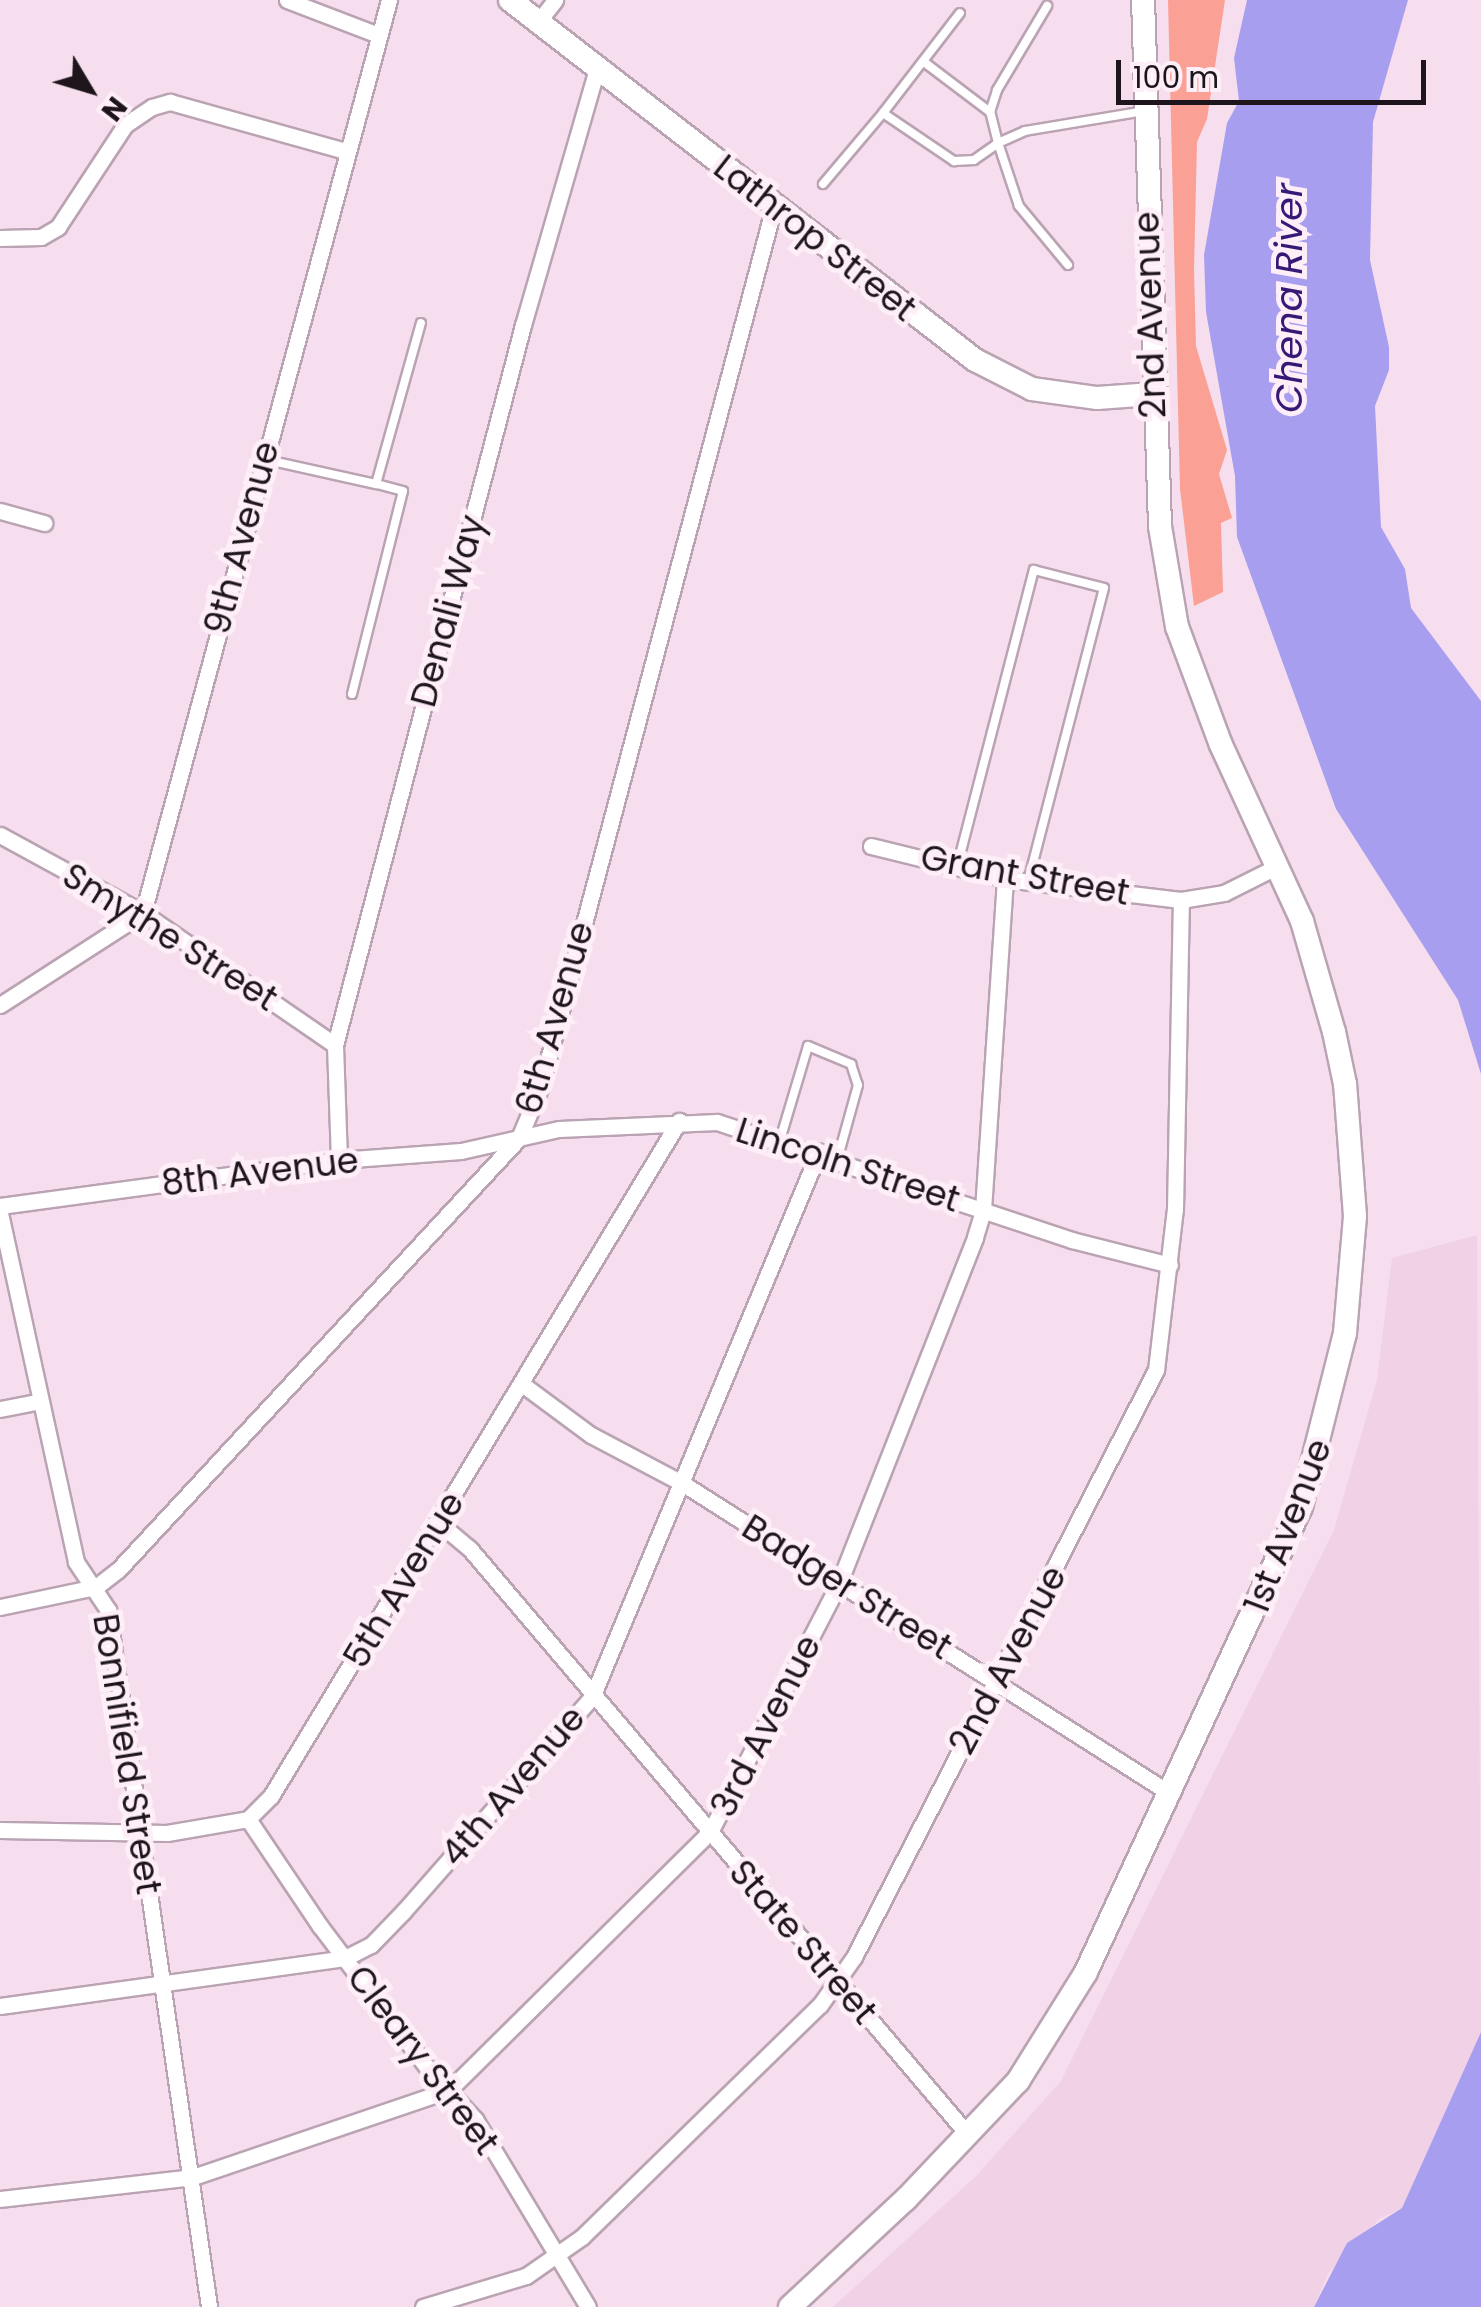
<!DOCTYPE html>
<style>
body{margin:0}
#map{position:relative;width:1481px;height:2307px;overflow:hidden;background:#f6deee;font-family:Poppins,sans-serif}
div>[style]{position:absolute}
.built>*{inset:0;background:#f0d1e5}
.green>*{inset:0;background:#faa095}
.water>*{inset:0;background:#a89eef}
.roads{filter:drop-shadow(2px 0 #baa3b3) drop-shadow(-2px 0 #baa3b3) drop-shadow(0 2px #baa3b3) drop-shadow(0 -2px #baa3b3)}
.lane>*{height:8px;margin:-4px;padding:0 4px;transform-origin:4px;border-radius:4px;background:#fff}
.street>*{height:15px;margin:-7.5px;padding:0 7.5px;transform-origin:7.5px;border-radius:7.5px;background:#fff}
.secondary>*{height:22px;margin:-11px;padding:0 11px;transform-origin:11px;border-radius:11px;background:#fff}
span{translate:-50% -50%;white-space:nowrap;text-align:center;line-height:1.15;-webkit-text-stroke:10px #fdeef8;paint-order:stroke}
.street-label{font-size:35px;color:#1d151b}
.water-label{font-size:38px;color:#351976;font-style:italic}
.north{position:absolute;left:40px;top:40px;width:100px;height:100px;-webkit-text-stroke:8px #fdeef8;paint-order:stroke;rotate:128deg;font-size:28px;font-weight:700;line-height:40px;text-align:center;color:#1d151b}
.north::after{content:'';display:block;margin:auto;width:35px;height:45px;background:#1d151b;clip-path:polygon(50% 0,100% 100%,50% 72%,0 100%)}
.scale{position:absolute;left:1116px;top:60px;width:310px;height:45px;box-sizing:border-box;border:5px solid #1d151b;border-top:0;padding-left:12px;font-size:30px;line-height:35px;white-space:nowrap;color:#1d151b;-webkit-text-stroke:8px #fdeef8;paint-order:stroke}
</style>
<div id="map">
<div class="built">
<i style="clip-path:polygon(1477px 1235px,1481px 2032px,1402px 2208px,1379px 2219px,1328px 2274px,1314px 2307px,833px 2307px,976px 2176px,1061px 2081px,1334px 1530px,1377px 1380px,1392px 1258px)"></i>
</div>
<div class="green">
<i style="clip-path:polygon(1168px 0,1225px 0,1207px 119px,1197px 142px,1194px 270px,1196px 346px,1227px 450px,1219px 474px,1232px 518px,1221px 523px,1223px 592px,1194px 606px,1180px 489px)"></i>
</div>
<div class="water">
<i style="clip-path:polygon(1247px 0,1408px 0,1373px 122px,1370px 260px,1389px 347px,1389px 370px,1375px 406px,1381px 527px,1405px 569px,1411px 608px,1481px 701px,1481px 1074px,1458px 1000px,1336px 809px,1237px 537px,1235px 476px,1206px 312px,1204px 255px,1227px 123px,1239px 101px,1234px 58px)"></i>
<i style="clip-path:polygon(1481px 2032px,1481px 2307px,1314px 2307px,1347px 2243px,1402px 2208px)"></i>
</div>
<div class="roads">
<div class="lane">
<i style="left:924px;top:62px;width:83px;rotate:37.1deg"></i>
<i style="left:883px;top:113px;width:126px;rotate:-52.4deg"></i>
<i style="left:823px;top:184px;width:93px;rotate:-49.8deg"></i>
<i style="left:883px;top:113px;width:86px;rotate:34.1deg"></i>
<i style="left:954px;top:161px;width:20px;rotate:-3deg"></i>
<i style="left:974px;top:160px;width:29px;rotate:-35deg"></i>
<i style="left:998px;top:143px;width:32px;rotate:-104deg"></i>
<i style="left:990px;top:112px;width:23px;rotate:-72deg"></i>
<i style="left:997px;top:90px;width:98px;rotate:-59.2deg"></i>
<i style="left:1068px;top:265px;width:77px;rotate:-129.7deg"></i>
<i style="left:1019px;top:206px;width:66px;rotate:-108.4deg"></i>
<i style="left:998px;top:143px;width:30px;rotate:-24deg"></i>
<i style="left:1025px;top:131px;width:121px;rotate:-9.5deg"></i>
<i style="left:263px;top:459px;width:116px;rotate:12.5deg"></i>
<i style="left:376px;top:484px;width:167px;rotate:-74.4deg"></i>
<i style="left:352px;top:694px;width:209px;rotate:-75.9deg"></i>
<i style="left:403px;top:491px;width:28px;rotate:-165deg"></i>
<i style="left:957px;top:867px;width:307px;rotate:-75.5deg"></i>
<i style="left:1034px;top:570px;width:72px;rotate:14.4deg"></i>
<i style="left:1104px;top:588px;width:303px;rotate:104.5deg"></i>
<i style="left:780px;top:1140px;width:98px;rotate:-73.4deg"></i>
<i style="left:808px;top:1046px;width:47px;rotate:22.7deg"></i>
<i style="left:851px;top:1064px;width:22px;rotate:72deg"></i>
<i style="left:858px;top:1085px;width:75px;rotate:105.5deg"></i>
</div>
<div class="street">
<i style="left:287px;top:0;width:95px;rotate:20.9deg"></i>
<i style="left:538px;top:22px;width:28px;rotate:-52deg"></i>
<i style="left:0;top:238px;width:41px;rotate:-1.4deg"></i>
<i style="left:41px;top:237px;width:20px;rotate:-30deg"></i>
<i style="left:58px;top:227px;width:122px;rotate:-56.7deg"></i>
<i style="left:125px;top:125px;width:32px;rotate:-34deg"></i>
<i style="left:152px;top:107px;width:19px;rotate:-16deg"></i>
<i style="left:170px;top:102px;width:183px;rotate:15.6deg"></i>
<i style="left:0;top:511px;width:46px;rotate:15.3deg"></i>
<i style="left:0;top:835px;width:163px;rotate:28.6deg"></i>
<i style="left:143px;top:913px;width:233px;rotate:34.5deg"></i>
<i style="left:871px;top:846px;width:138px;rotate:13.8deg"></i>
<i style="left:1005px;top:879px;width:177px;rotate:6.8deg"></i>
<i style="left:1181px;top:900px;width:44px;rotate:-9.2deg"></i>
<i style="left:1224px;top:893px;width:60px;rotate:-26.6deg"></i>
<i style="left:0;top:1005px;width:170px;rotate:-32.8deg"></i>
<i style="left:143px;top:913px;width:946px;rotate:-74.92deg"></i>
<i style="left:339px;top:1160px;width:115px;rotate:-92deg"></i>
<i style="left:335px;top:1045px;width:744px;rotate:-75.37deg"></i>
<i style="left:523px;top:325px;width:267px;rotate:-73.9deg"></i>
<i style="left:0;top:1206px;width:342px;rotate:-7.7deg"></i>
<i style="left:339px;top:1160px;width:122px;rotate:-4.2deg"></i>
<i style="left:461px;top:1151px;width:100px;rotate:-12.7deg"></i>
<i style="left:559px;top:1129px;width:158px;rotate:-2.5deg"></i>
<i style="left:717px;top:1122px;width:374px;rotate:18.4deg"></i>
<i style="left:1072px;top:1240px;width:101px;rotate:14.3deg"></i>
<i style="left:0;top:1213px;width:357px;rotate:77.7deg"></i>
<i style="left:76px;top:1562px;width:58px;rotate:56.3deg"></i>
<i style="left:108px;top:1610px;width:704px;rotate:81.75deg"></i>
<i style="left:522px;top:1384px;width:86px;rotate:36.5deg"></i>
<i style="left:591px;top:1435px;width:103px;rotate:27.8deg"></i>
<i style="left:682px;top:1483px;width:580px;rotate:32.46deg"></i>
<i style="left:0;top:1409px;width:38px;rotate:-11deg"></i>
<i style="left:439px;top:1523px;width:40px;rotate:40deg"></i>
<i style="left:470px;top:1549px;width:770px;rotate:49.63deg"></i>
<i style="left:0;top:1607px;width:98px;rotate:-11.8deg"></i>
<i style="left:96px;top:1587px;width:28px;rotate:-38deg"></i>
<i style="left:118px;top:1570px;width:589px;rotate:-47.13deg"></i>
<i style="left:519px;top:1138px;width:56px;rotate:-67.1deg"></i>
<i style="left:541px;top:1086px;width:910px;rotate:-75.17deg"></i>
<i style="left:248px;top:1819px;width:129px;rotate:56.1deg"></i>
<i style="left:320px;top:1926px;width:179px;rotate:52.9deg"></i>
<i style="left:428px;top:2069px;width:69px;rotate:46.8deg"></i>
<i style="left:475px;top:2119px;width:219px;rotate:59deg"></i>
<i style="left:0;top:1830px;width:167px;rotate:1deg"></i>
<i style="left:167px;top:1833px;width:82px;rotate:-9.8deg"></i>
<i style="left:248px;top:1819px;width:33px;rotate:-45deg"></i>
<i style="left:271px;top:1796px;width:789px;rotate:-58.85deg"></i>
<i style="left:0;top:2006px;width:348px;rotate:-7.9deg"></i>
<i style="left:345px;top:1958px;width:29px;rotate:-27deg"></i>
<i style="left:371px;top:1945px;width:46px;rotate:-45.9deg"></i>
<i style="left:403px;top:1912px;width:286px;rotate:-48.7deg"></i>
<i style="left:592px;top:1697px;width:591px;rotate:-67.42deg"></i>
<i style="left:0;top:2199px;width:194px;rotate:-6.5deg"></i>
<i style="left:193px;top:2177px;width:270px;rotate:-18.8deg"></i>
<i style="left:449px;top:2090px;width:367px;rotate:-44.7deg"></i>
<i style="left:710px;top:1832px;width:280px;rotate:-62.6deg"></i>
<i style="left:839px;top:1583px;width:372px;rotate:-68.5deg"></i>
<i style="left:975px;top:1237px;width:28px;rotate:-73deg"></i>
<i style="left:983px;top:1210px;width:332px;rotate:-86.2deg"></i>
<i style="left:423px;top:2307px;width:108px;rotate:-16.8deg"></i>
<i style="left:526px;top:2276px;width:68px;rotate:-34.9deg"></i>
<i style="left:582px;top:2237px;width:332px;rotate:-44.3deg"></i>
<i style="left:820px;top:2005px;width:59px;rotate:-54.7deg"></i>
<i style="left:854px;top:1957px;width:660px;rotate:-62.78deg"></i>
<i style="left:1156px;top:1370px;width:162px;rotate:-83.3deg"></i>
<i style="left:1175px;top:1209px;width:309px;rotate:-88.9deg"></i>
</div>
<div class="secondary">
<i style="left:510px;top:0;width:588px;rotate:37.75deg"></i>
<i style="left:975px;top:360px;width:64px;rotate:27deg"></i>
<i style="left:1032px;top:389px;width:66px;rotate:7.9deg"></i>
<i style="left:1097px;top:398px;width:56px;rotate:-4.1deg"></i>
<i style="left:790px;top:2307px;width:158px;rotate:-43deg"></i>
<i style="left:906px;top:2199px;width:163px;rotate:-46.5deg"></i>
<i style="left:1018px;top:2081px;width:128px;rotate:-58deg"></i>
<i style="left:1086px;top:1972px;width:512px;rotate:-65.19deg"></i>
<i style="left:1301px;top:1507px;width:179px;rotate:-75.8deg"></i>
<i style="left:1345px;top:1333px;width:117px;rotate:-85.1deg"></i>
<i style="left:1355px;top:1216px;width:132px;rotate:-94.3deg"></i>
<i style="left:1345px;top:1084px;width:53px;rotate:-101.9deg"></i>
<i style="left:1334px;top:1032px;width:116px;rotate:-106.1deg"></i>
<i style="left:1302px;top:921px;width:194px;rotate:-114.7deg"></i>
<i style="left:1221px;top:745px;width:126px;rotate:-110.4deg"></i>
<i style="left:1177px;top:627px;width:102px;rotate:-99.6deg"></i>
<i style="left:1160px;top:526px;width:526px;rotate:-91.85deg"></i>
</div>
</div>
<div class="street-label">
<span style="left:815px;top:238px;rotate:38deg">Lathrop Street</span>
<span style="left:1150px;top:315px;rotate:-92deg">2nd Avenue</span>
<span style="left:242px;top:538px;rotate:-75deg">9th Avenue</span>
<span style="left:448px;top:611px;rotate:-75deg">Denali Way</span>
<span style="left:1025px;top:875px;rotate:10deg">Grant Street</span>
<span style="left:170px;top:937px;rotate:32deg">Smythe Street</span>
<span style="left:555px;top:1018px;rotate:-74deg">6th Avenue</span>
<span style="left:848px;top:1165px;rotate:18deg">Lincoln Street</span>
<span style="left:260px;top:1172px;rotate:-7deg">8th Avenue</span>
<span style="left:1288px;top:1526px;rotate:-69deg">1st Avenue</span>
<span style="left:404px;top:1580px;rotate:-59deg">5th Avenue</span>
<span style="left:847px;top:1587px;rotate:32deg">Badger Street</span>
<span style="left:1008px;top:1660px;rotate:-62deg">2nd Avenue</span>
<span style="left:766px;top:1726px;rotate:-63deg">3rd Avenue</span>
<span style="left:127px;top:1754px;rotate:81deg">Bonnifield Street</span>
<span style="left:513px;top:1786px;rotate:-49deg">4th Avenue</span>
<span style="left:803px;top:1942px;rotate:49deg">State Street</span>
<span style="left:423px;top:2060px;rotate:53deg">Cleary Street</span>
</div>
<div class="water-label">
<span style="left:1289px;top:298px;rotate:-90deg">Chena River</span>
</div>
<div class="north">N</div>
<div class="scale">100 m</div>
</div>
